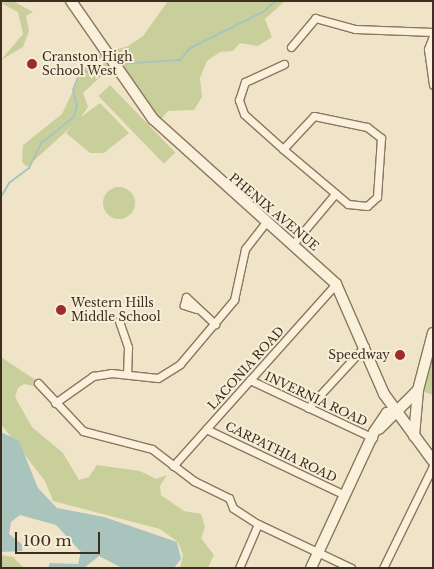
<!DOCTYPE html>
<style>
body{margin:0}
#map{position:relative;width:434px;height:569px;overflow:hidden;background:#f0e4c8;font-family:"Libre Baskerville",serif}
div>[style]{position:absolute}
.green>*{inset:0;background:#c9cf9b;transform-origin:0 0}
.round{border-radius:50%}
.water>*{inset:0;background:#a9c4bc}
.stream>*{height:2px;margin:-1px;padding:0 1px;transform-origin:1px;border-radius:1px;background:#a9c4bc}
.roads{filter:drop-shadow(1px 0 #8d765c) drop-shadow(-1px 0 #8d765c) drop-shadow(0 1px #8d765c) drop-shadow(0 -1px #8d765c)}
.minor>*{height:7px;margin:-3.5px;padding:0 3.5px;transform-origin:3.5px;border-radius:3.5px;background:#faf1dc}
.secondary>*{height:10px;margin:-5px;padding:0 5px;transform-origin:5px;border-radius:5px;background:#faf1dc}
.dots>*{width:14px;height:14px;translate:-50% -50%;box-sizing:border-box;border:2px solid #f7eed8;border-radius:50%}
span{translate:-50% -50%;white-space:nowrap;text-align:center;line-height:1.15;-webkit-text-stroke:4px #f7eed8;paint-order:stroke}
.poi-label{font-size:12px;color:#3d2e20}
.left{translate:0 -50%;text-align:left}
.right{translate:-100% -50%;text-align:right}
.street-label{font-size:12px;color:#3d2e20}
.frame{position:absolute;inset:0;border:2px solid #3d2e20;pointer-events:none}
.scale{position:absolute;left:15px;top:532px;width:85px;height:22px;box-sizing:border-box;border:2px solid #3d2e20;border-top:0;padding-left:6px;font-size:15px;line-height:18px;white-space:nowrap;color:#3d2e20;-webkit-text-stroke:4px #f7eed8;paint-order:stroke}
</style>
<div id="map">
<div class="green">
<i style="clip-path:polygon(13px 1px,33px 12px,26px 16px,29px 31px,23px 47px,1px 60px,23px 34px,18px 12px,1px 3px)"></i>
<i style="clip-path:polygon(168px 1px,285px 1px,265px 19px,272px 37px,258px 46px,240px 43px,233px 51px,220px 52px,207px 61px,200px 78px,202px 97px,194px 110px,168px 111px,158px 123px,112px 66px,83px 93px,88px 107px,81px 117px,100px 103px,129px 133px,104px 153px,90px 153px,66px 133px,72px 126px,27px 167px,22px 162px,23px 145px,62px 114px,89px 58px,128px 46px,143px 36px)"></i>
<i style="left:110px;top:85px;width:94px;height:16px;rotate:46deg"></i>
<i class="round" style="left:103px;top:187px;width:32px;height:32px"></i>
<i style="clip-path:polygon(433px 338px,433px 395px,418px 390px)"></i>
<i style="clip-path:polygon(1px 357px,37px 381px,38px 387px,24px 384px,18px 388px,15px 397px,32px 427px,63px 453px,79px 480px,89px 477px,97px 465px,140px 471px,156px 479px,167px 475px,160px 486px,161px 495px,184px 511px,201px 514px,205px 527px,201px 538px,214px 555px,208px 568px,180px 568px,183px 555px,178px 542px,160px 529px,53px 501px,45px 481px,1px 424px)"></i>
<i style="clip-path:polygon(1px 555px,13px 557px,24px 568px,1px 568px)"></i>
</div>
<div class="water">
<i style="clip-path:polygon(1px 432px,19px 441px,38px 488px,57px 508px,104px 517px,177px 542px,181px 559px,174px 568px,122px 568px,99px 556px,84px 568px,48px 568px,50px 563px,78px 564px,81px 552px,56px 525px,20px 515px,11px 522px,9px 534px,23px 545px,22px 551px,1px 552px)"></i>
</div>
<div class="stream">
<i style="left:118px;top:64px;width:62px;rotate:-3.7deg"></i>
<i style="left:180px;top:60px;width:16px;rotate:-50deg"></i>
<i style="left:190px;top:48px;width:81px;rotate:-26.3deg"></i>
<i style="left:263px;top:12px;width:17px;rotate:-40deg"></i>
<i style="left:1px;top:197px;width:16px;rotate:-60deg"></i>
<i style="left:9px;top:183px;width:25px;rotate:-37deg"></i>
<i style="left:29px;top:168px;width:28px;rotate:-64deg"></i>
<i style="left:41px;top:143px;width:42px;rotate:-38.2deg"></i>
<i style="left:74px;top:117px;width:11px;rotate:-75deg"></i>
<i style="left:77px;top:106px;width:16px;rotate:-104deg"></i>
<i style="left:73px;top:90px;width:18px;rotate:-68deg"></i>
<i style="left:80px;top:73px;width:28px;rotate:-8deg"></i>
</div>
<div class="roads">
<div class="minor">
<i style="left:433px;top:36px;width:14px;rotate:111deg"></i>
<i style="left:428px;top:49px;width:36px;rotate:82deg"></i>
<i style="left:291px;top:47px;width:38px;rotate:-50deg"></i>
<i style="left:315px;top:18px;width:41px;rotate:15.4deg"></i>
<i style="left:355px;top:29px;width:78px;rotate:2.2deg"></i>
<i style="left:283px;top:149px;width:45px;rotate:-46.8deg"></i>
<i style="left:314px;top:116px;width:54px;rotate:11.7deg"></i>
<i style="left:367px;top:127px;width:18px;rotate:38deg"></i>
<i style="left:381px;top:138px;width:59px;rotate:93.9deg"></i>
<i style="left:377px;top:197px;width:13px;rotate:138deg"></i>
<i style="left:367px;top:206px;width:19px;rotate:-174deg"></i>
<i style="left:348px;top:204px;width:85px;rotate:-139.8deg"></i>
<i style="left:283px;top:149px;width:52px;rotate:-138.1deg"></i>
<i style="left:244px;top:114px;width:15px;rotate:-110deg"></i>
<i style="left:239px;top:100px;width:19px;rotate:-72deg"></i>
<i style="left:245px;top:82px;width:43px;rotate:-24.8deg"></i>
<i style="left:293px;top:244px;width:65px;rotate:-50deg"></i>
<i style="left:196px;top:309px;width:13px;rotate:-162deg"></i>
<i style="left:184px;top:305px;width:8px;rotate:-76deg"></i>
<i style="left:186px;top:297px;width:40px;rotate:43deg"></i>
<i style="left:119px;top:321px;width:28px;rotate:71deg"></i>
<i style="left:128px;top:347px;width:26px;rotate:92deg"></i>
<i style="left:250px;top:380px;width:136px;rotate:25.2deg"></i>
<i style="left:38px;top:383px;width:66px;rotate:46.8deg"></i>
<i style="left:83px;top:431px;width:71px;rotate:14.6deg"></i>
<i style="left:152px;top:449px;width:53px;rotate:37.3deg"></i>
<i style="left:194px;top:481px;width:39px;rotate:26deg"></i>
<i style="left:229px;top:498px;width:11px;rotate:68deg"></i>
<i style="left:233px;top:508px;width:30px;rotate:33deg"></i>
<i style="left:258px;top:524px;width:103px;rotate:25.3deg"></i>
<i style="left:55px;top:403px;width:47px;rotate:-35.4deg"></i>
<i style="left:93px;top:376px;width:18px;rotate:-9deg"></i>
<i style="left:111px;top:373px;width:47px;rotate:6.1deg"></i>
<i style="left:158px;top:378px;width:26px;rotate:-32deg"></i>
<i style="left:180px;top:364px;width:84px;rotate:-49.8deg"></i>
<i style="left:234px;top:300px;width:52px;rotate:-77.8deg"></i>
<i style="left:245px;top:249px;width:34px;rotate:-52deg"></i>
<i style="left:308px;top:408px;width:84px;rotate:-47.4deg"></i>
<i style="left:206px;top:429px;width:154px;rotate:25.4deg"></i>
<i style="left:173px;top:466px;width:244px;rotate:-48.2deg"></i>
<i style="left:239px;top:568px;width:48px;rotate:-66.6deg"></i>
<i style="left:383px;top:568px;width:114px;rotate:-63.9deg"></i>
</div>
<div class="secondary">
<i style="left:71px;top:1px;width:144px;rotate:55.2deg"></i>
<i style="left:153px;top:119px;width:246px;rotate:42deg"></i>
<i style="left:336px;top:284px;width:120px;rotate:66.4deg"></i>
<i style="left:384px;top:394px;width:83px;rotate:53.8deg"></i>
<i style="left:379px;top:429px;width:55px;rotate:-45deg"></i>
<i style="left:418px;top:390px;width:59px;rotate:-75.3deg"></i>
<i style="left:414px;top:436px;width:46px;rotate:-85deg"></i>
<i style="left:311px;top:568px;width:150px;rotate:-65.1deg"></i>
<i style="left:374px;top:432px;width:23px;rotate:-56deg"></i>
<i style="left:387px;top:413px;width:9px;rotate:-6deg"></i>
</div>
</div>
<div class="dots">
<i style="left:32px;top:64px;background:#9e2a2b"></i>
<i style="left:61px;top:310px;background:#9e2a2b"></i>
<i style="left:400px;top:355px;background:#9e2a2b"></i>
</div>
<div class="poi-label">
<span class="left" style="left:42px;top:64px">Cranston High<br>School West</span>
<span class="left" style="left:71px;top:310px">Western Hills<br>Middle School</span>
<span class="right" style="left:390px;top:355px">Speedway</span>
</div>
<div class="street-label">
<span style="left:274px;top:212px;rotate:40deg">PHENIX AVENUE</span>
<span style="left:246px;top:368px;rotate:-48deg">LACONIA ROAD</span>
<span style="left:316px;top:399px;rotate:25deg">INVERNIA ROAD</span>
<span style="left:281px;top:452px;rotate:26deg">CARPATHIA ROAD</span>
</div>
<div class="frame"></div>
<div class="scale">100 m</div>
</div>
